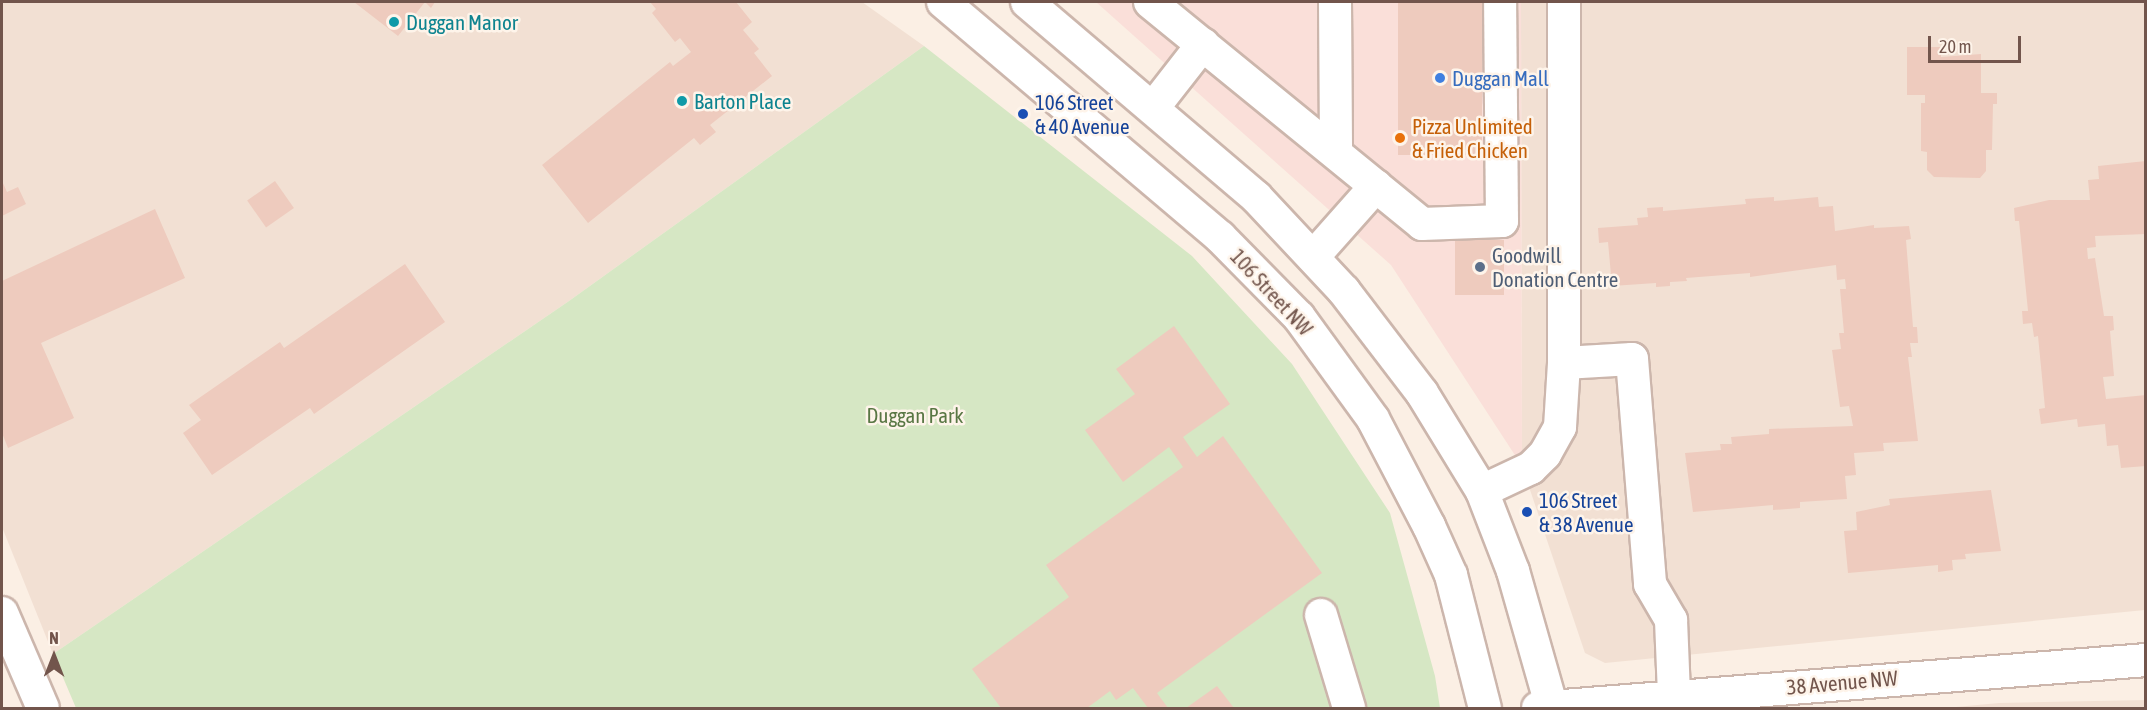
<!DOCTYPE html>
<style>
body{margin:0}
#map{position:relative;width:2147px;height:710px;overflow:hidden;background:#fbefe4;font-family:"Asap Condensed",sans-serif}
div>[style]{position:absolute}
.residential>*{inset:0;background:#f2e0d3}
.commercial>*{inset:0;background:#fadfd9}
.green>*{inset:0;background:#d6e7c4}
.building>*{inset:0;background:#eecbbe;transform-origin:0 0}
.roads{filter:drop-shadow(2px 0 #ccb6ac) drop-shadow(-2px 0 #ccb6ac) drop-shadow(0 2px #ccb6ac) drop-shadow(0 -2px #ccb6ac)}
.minor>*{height:32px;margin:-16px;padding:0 16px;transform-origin:16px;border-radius:16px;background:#fff}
.dots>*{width:16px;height:16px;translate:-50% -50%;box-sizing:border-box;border:3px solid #fef4ea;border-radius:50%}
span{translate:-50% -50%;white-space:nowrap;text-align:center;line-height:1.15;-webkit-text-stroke:5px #fef4ea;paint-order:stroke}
.culture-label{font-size:21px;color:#0d838f}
.left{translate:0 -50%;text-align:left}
.shop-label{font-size:21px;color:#366cbe}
.transit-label{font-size:21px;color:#164399}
.food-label{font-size:21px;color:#c56008}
.service-label{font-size:21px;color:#4e5e75}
.street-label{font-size:21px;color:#72554c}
.park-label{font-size:21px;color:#597744}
.frame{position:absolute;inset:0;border:3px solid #72554c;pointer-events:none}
.north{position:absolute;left:24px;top:626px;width:60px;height:60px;-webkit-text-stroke:4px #fef4ea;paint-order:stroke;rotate:0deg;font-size:16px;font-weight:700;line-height:24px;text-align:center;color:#72554c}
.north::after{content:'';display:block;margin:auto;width:21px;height:27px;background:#72554c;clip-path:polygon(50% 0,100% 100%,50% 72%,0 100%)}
.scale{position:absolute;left:1928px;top:36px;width:93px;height:27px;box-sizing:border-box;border:3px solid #72554c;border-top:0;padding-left:8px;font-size:18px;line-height:21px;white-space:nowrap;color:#72554c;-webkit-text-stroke:4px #fef4ea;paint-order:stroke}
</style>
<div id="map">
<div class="residential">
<i style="clip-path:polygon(2px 2px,862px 2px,924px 46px,569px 301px,53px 654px,2px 527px)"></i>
<i style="clip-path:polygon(1521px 2px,2145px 2px,2145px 610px,1605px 663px,1585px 653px,1522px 466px)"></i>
<i style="clip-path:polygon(2146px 700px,2145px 708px,1945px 708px,1999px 703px)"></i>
</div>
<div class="commercial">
<i style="clip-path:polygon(1096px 2px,1521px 2px,1522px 466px,1391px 265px)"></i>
</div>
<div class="green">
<i style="clip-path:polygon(924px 46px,1192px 256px,1292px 364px,1390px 513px,1435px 676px,1440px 708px,76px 708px,53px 654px,569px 301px)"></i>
</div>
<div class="building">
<i style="clip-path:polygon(354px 2px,435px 2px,431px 8px,425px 2px,398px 36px)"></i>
<i style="clip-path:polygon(650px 2px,736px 2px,752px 22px,743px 30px,759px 49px,754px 53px,772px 76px,710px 125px,716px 132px,700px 145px,694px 138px,588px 223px,542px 165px,670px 62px,673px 66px,691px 52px,680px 38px,675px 42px,652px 13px,656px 9px)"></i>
<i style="left:1398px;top:2px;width:84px;height:153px"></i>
<i style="clip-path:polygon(1907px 47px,1941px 47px,1941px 57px,1981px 54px,1981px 93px,1997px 93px,1997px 104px,1993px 104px,1992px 150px,1986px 150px,1986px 171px,1980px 178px,1934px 177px,1927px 170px,1927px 152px,1921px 151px,1921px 103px,1925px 103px,1925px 95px,1907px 95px)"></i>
<i style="clip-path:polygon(2146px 161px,2146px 234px,2095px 236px,2096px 247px,2087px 248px,2088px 259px,2095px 258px,2104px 316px,2113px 316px,2114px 330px,2110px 331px,2114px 376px,2103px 377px,2106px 399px,2146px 395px,2146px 466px,2121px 468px,2118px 445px,2107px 446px,2105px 424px,2078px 427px,2077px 419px,2041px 424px,2039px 409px,2045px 408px,2038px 336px,2034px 337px,2032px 323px,2023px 324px,2022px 311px,2028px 311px,2019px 221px,2015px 221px,2014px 208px,2049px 200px,2090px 200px,2088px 180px,2099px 179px,2098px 166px)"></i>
<i style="clip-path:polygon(2px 181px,7px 192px,18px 187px,26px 204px,2px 216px)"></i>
<i style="left:275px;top:181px;width:33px;height:34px;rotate:55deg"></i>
<i style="clip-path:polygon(1774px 197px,1774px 201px,1818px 197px,1819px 207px,1833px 206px,1835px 231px,1874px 225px,1874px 228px,1909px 226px,1911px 239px,1906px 240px,1913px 327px,1917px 327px,1918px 343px,1910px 343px,1912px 357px,1908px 357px,1918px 441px,1883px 443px,1884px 451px,1854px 453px,1856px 475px,1845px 476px,1847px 499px,1800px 502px,1800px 508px,1773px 510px,1773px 505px,1693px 512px,1685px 453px,1721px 450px,1720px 444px,1732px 444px,1731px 437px,1769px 434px,1769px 429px,1853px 426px,1849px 406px,1840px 407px,1832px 350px,1841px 349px,1839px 333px,1844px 333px,1840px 289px,1846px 289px,1845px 279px,1837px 280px,1836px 265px,1750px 277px,1750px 273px,1686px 278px,1687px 281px,1670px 282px,1670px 286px,1656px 287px,1656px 283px,1612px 286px,1608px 242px,1599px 243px,1598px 228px,1638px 225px,1637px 218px,1648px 217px,1647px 208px,1663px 207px,1663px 211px,1746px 204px,1745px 199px)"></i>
<i style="clip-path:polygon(155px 209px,185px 278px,41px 343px,74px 418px,8px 448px,2px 433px,2px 281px)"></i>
<i style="left:1455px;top:240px;width:49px;height:55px"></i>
<i style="clip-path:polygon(405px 264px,445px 322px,314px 414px,310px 408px,212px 475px,183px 433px,201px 420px,189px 405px,280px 342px,284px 348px)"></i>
<i style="clip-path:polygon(1174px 326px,1230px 404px,1183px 437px,1197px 457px,1223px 436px,1322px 573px,1157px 693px,1168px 708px,1148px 708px,1133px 688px,1116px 700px,1110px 691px,1087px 708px,1001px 708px,972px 669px,1069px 597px,1046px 565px,1183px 467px,1169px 447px,1123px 482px,1085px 430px,1135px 394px,1116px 369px)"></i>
<i style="clip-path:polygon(1991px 490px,2001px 551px,1965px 554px,1966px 559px,1952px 560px,1953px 570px,1938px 572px,1938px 565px,1848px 573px,1844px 531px,1857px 530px,1856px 512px,1890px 505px,1889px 499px)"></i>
<i style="clip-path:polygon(1217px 686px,1234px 708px,1186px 708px)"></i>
</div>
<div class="roads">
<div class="minor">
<i style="left:943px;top:2px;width:363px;rotate:40.3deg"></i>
<i style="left:1220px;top:237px;width:112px;rotate:45.4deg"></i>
<i style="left:1299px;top:317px;width:126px;rotate:54deg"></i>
<i style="left:1373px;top:419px;width:121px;rotate:62.4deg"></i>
<i style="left:1429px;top:526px;width:54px;rotate:65.8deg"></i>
<i style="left:1451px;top:575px;width:137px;rotate:75.7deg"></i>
<i style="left:1027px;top:2px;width:301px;rotate:40.4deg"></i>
<i style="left:1256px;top:197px;width:129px;rotate:46.9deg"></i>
<i style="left:1344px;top:291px;width:128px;rotate:52.6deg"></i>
<i style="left:1422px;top:393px;width:115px;rotate:58.5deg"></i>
<i style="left:1482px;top:491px;width:86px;rotate:68.8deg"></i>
<i style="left:1513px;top:571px;width:142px;rotate:74.1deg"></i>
<i style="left:1150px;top:2px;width:351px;rotate:39.2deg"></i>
<i style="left:1422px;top:224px;width:80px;rotate:-2.1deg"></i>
<i style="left:1502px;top:221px;width:219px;rotate:-90.5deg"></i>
<i style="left:1335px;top:2px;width:150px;rotate:89.6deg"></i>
<i style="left:1564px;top:2px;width:361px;rotate:90deg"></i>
<i style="left:1564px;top:363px;width:68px;rotate:-3.4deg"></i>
<i style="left:1632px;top:359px;width:226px;rotate:85.4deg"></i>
<i style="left:1650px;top:584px;width:42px;rotate:59.7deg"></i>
<i style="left:1671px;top:620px;width:76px;rotate:87.7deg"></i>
<i style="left:1153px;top:108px;width:81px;rotate:-52deg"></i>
<i style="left:1313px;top:257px;width:95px;rotate:-48.4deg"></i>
<i style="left:1482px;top:491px;width:54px;rotate:-25.1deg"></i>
<i style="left:1531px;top:468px;width:20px;rotate:-45deg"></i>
<i style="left:1545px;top:454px;width:31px;rotate:-61deg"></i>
<i style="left:1560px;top:427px;width:64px;rotate:-86.4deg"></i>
<i style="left:2px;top:613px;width:103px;rotate:66.7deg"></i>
<i style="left:1321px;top:615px;width:97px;rotate:73.2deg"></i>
<i style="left:1538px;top:708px;width:610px;rotate:-4.51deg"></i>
</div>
</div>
<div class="dots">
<i style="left:394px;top:22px;background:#0f9aa8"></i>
<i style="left:1440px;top:78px;background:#3f7fe0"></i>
<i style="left:682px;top:101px;background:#0f9aa8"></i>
<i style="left:1023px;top:114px;background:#1a4fb4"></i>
<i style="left:1400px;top:138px;background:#e8710a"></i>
<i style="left:1480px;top:267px;background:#5c6f8a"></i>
<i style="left:1527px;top:512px;background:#1a4fb4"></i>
</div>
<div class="culture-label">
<span class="left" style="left:406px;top:22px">Duggan Manor</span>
<span class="left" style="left:694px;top:101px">Barton Place</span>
</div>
<div class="shop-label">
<span class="left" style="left:1452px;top:78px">Duggan Mall</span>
</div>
<div class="transit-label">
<span class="left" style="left:1035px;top:114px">106 Street<br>&amp; 40 Avenue</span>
<span class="left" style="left:1539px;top:512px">106 Street<br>&amp; 38 Avenue</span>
</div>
<div class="food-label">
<span class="left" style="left:1412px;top:138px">Pizza Unlimited<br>&amp; Fried Chicken</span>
</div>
<div class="service-label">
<span class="left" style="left:1492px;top:267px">Goodwill<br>Donation Centre</span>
</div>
<div class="street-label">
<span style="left:1272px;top:292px;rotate:47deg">106 Street NW</span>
<span style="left:1842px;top:682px;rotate:-5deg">38 Avenue NW</span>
</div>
<div class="park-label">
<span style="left:915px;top:415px">Duggan Park</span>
</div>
<div class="frame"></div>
<div class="north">N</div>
<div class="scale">20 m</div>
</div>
